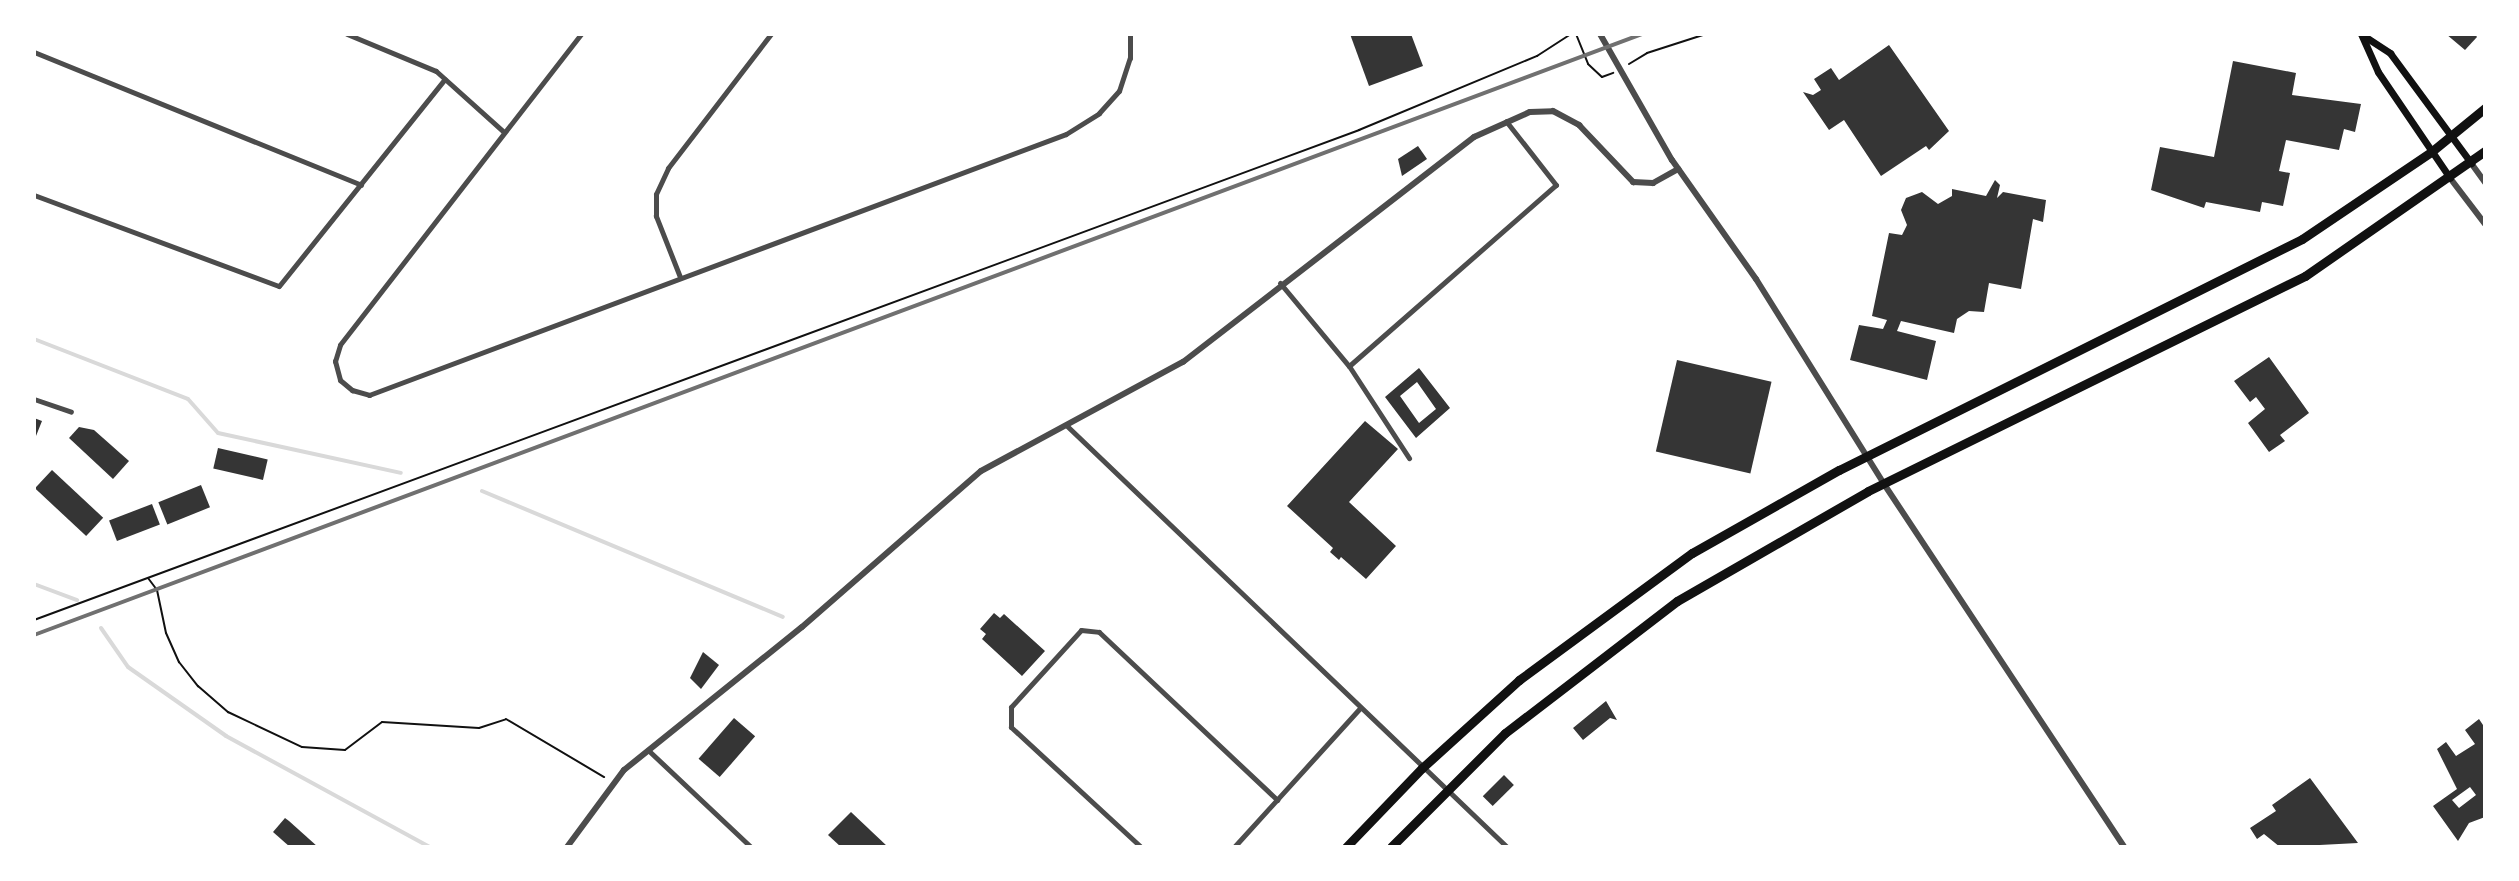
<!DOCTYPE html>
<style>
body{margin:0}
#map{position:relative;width:2519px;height:881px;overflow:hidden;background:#fff;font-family:Mulish,sans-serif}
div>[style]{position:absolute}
.stream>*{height:4px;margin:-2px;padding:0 2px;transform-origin:2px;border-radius:2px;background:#d9d9d9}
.building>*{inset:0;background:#353535;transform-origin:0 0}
.path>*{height:2px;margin:-1px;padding:0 1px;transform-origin:1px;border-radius:1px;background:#111}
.minor>*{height:5px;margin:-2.5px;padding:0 2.5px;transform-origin:2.5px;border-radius:2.5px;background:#4c4c4c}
.tertiary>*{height:6px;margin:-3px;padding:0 3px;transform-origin:3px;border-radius:3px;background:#4c4c4c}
.secondary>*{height:7px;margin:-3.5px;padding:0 3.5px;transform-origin:3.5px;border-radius:3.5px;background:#111}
.trunk>*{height:9px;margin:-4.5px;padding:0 4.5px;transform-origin:4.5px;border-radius:4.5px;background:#111}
.rail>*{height:4px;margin:-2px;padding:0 2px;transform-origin:2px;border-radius:2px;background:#707070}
span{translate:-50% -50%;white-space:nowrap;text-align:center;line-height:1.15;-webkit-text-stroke:6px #fff;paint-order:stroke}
.frame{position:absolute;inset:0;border:36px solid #fff;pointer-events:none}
</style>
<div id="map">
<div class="stream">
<i style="left:34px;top:339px;width:165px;rotate:21.3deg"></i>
<i style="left:188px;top:399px;width:45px;rotate:48.6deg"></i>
<i style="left:218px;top:433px;width:187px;rotate:12.3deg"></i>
<i style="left:482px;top:491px;width:326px;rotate:22.7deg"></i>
<i style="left:34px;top:584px;width:46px;rotate:20.4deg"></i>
<i style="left:101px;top:628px;width:47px;rotate:55.3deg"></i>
<i style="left:128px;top:667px;width:120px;rotate:35.1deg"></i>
<i style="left:226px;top:736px;width:232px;rotate:28.6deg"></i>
</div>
<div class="building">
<i style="clip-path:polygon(1350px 34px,1411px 34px,1423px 66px,1369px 86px)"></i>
<i style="clip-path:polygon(2446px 34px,2475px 34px,2477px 37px,2465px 50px)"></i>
<i style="clip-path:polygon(1889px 45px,1949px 131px,1929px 150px,1926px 146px,1881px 176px,1844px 120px,1829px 130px,1803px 92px,1813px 95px,1821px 90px,1814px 79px,1831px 68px,1839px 80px)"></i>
<i style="clip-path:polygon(2233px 61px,2296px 73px,2292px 95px,2361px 104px,2355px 132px,2344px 129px,2339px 150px,2286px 140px,2279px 171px,2290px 173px,2283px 206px,2262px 202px,2260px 212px,2206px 202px,2204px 208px,2151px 190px,2160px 147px,2214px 157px)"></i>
<i style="clip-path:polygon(1418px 146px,1427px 159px,1402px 176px,1398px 159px)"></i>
<i style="clip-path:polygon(1995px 180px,2000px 185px,1997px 198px,2003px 192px,2046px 200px,2043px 222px,2033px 219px,2021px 289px,1989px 283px,1984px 312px,1969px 311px,1957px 319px,1954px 333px,1901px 321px,1897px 331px,1936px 341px,1927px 380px,1850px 360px,1859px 325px,1883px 329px,1887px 320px,1872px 316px,1889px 233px,1902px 235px,1907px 225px,1901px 210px,1906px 198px,1922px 192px,1938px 204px,1952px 196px,1952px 189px,1986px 196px)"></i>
<i style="clip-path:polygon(2269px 357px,2309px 413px,2280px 435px,2285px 441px,2269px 452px,2248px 423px,2265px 409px,2256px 397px,2250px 402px,2234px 381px)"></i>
<i style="left:1677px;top:360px;width:97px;height:94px;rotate:13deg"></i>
<i style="clip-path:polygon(evenodd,1419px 368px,1450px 408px,1416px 438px,1385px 397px,1419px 368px,1417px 382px,1436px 409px,1419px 423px,1400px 396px,1417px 382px)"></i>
<i style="clip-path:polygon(34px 418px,42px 421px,34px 441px)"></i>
<i style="clip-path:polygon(1365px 421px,1398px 449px,1349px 502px,1396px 546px,1366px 579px,1341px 557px,1339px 560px,1330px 552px,1333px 548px,1287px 506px)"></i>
<i style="clip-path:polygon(79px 427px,94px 430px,129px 461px,113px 479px,69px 438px)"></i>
<i style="left:218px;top:448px;width:51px;height:21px;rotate:13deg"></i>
<i style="left:52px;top:470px;width:70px;height:25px;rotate:43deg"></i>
<i style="left:201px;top:485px;width:24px;height:46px;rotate:68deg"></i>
<i style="left:152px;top:504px;width:22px;height:46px;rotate:69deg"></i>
<i style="clip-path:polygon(994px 613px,1000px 618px,1004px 614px,1045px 651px,1022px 676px,982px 639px,986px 634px,980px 629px)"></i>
<i style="clip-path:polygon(703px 652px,719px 665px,701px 689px,690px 678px)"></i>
<i style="clip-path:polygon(1606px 701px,1617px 720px,1610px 718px,1583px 740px,1573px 728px)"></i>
<i style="left:734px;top:718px;width:28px;height:54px;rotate:41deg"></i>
<i style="clip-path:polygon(evenodd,2479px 719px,2485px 728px,2485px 817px,2469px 823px,2458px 841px,2433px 806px,2457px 789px,2437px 749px,2446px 742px,2456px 756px,2475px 744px,2465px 730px,2479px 719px,2470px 787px,2476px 795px,2459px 808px,2452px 800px,2470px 787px)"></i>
<i style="left:1504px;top:775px;width:14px;height:30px;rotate:45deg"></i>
<i style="clip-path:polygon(2310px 778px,2358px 843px,2280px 847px,2264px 834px,2257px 839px,2250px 828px,2276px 811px,2272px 805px)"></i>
<i style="clip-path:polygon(851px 812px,888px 847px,841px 847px,828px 835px)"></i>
<i style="clip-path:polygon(285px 818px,289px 821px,318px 847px,290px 847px,273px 832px)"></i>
</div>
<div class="path">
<i style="left:1576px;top:34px;width:32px;rotate:68deg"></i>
<i style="left:1588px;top:64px;width:19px;rotate:43deg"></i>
<i style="left:1602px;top:77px;width:12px;rotate:-20deg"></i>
<i style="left:1629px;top:64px;width:21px;rotate:-31deg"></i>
<i style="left:1647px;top:53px;width:62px;rotate:-17.9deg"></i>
<i style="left:148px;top:578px;width:15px;rotate:53deg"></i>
<i style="left:157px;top:590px;width:44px;rotate:78.2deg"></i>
<i style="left:166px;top:633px;width:32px;rotate:66deg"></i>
<i style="left:179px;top:662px;width:31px;rotate:52deg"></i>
<i style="left:198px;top:686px;width:40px;rotate:41deg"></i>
<i style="left:228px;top:712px;width:82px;rotate:25.3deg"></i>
<i style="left:302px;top:747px;width:43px;rotate:4deg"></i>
<i style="left:345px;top:750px;width:46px;rotate:-37.1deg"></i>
<i style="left:382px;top:722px;width:97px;rotate:3.5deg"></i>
<i style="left:479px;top:728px;width:28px;rotate:-18deg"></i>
<i style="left:506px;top:719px;width:114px;rotate:30.6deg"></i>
<i style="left:34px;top:620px;width:1413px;rotate:-20.29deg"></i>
<i style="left:1359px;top:130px;width:193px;rotate:-22.6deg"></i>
<i style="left:1537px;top:56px;width:40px;rotate:-32.9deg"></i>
</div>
<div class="minor">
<i style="left:347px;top:34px;width:96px;rotate:22.6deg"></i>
<i style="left:436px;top:71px;width:91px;rotate:41.9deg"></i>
<i style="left:581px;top:34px;width:393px;rotate:127.8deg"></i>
<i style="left:340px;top:345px;width:17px;rotate:107deg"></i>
<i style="left:335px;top:361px;width:20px;rotate:75deg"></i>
<i style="left:340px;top:380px;width:16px;rotate:40deg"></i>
<i style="left:352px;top:390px;width:18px;rotate:16deg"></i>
<i style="left:369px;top:395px;width:744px;rotate:-20.53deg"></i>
<i style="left:1066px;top:134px;width:39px;rotate:-32deg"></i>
<i style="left:1099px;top:113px;width:30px;rotate:-48deg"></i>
<i style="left:1119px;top:91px;width:35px;rotate:-72deg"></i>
<i style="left:1130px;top:58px;width:24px;rotate:-90deg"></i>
<i style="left:34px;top:52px;width:353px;rotate:22.1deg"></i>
<i style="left:34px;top:195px;width:261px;rotate:20.4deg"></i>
<i style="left:279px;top:286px;width:265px;rotate:-51.3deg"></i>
<i style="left:680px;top:277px;width:66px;rotate:-111.5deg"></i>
<i style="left:656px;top:216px;width:22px;rotate:-90deg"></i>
<i style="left:656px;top:194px;width:29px;rotate:-65deg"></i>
<i style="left:668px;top:168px;width:169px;rotate:-52.5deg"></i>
<i style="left:1280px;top:283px;width:108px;rotate:50.3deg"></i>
<i style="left:1349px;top:366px;width:110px;rotate:56.9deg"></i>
<i style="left:1349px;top:366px;width:275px;rotate:-41.2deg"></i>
<i style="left:1556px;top:185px;width:81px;rotate:-128deg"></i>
<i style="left:34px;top:399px;width:39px;rotate:19deg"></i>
<i style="left:1066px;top:425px;width:610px;rotate:43.74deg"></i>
<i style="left:648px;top:750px;width:141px;rotate:43.3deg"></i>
<i style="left:940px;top:847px;width:9px"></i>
<i style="left:1141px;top:847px;width:177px;rotate:-137.3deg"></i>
<i style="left:1011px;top:727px;width:20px;rotate:-90deg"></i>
<i style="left:1011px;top:707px;width:104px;rotate:-47.7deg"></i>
<i style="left:1081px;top:630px;width:18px;rotate:6deg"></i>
<i style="left:1099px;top:632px;width:245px;rotate:43.3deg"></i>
<i style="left:1234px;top:847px;width:188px;rotate:-47.8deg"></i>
</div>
<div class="tertiary">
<i style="left:1600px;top:34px;width:145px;rotate:60.3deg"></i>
<i style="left:1672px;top:160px;width:146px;rotate:54.8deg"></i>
<i style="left:1756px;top:279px;width:242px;rotate:58deg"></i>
<i style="left:1884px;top:484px;width:435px;rotate:56.5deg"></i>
<i style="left:2471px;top:163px;width:24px;rotate:54deg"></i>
<i style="left:2450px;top:178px;width:58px;rotate:52.7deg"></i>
<i style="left:567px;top:847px;width:96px;rotate:-53.5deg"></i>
<i style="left:624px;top:770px;width:228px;rotate:-38.8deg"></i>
<i style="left:802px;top:627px;width:237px;rotate:-41.1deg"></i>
<i style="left:981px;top:471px;width:230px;rotate:-28.4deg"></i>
<i style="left:1183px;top:362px;width:368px;rotate:-37.7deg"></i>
<i style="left:1474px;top:137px;width:61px;rotate:-24.1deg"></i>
<i style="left:1530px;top:112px;width:23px;rotate:-2deg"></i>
<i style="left:1553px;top:111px;width:30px;rotate:28deg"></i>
<i style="left:1579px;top:125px;width:79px;rotate:46.5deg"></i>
<i style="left:1633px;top:182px;width:20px;rotate:3deg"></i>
<i style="left:1653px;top:183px;width:29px;rotate:-29deg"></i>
</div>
<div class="secondary">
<i style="left:2361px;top:34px;width:35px;rotate:33deg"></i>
<i style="left:2390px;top:53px;width:137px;rotate:53.6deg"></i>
<i style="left:2362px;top:36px;width:39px;rotate:66deg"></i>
<i style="left:2378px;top:72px;width:128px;rotate:55.8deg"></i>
</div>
<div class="trunk">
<i style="left:1346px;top:847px;width:110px;rotate:-46.1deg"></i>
<i style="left:1422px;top:768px;width:131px;rotate:-42.2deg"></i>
<i style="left:1519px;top:680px;width:215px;rotate:-36.3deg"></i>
<i style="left:1692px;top:553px;width:169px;rotate:-29.5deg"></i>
<i style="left:1839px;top:470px;width:517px;rotate:-26.52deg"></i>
<i style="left:2302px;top:239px;width:156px;rotate:-34deg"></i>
<i style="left:2431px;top:152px;width:70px;rotate:-39.2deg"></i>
<i style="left:1391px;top:847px;width:161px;rotate:-45deg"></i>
<i style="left:1505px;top:733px;width:217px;rotate:-37.5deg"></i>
<i style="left:1677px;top:601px;width:220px;rotate:-29.9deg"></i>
<i style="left:1868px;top:491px;width:487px;rotate:-26.2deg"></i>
<i style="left:2305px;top:276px;width:219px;rotate:-34.8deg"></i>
</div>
<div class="rail">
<i style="left:34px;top:635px;width:1717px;rotate:-20.49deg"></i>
</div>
<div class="frame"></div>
</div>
